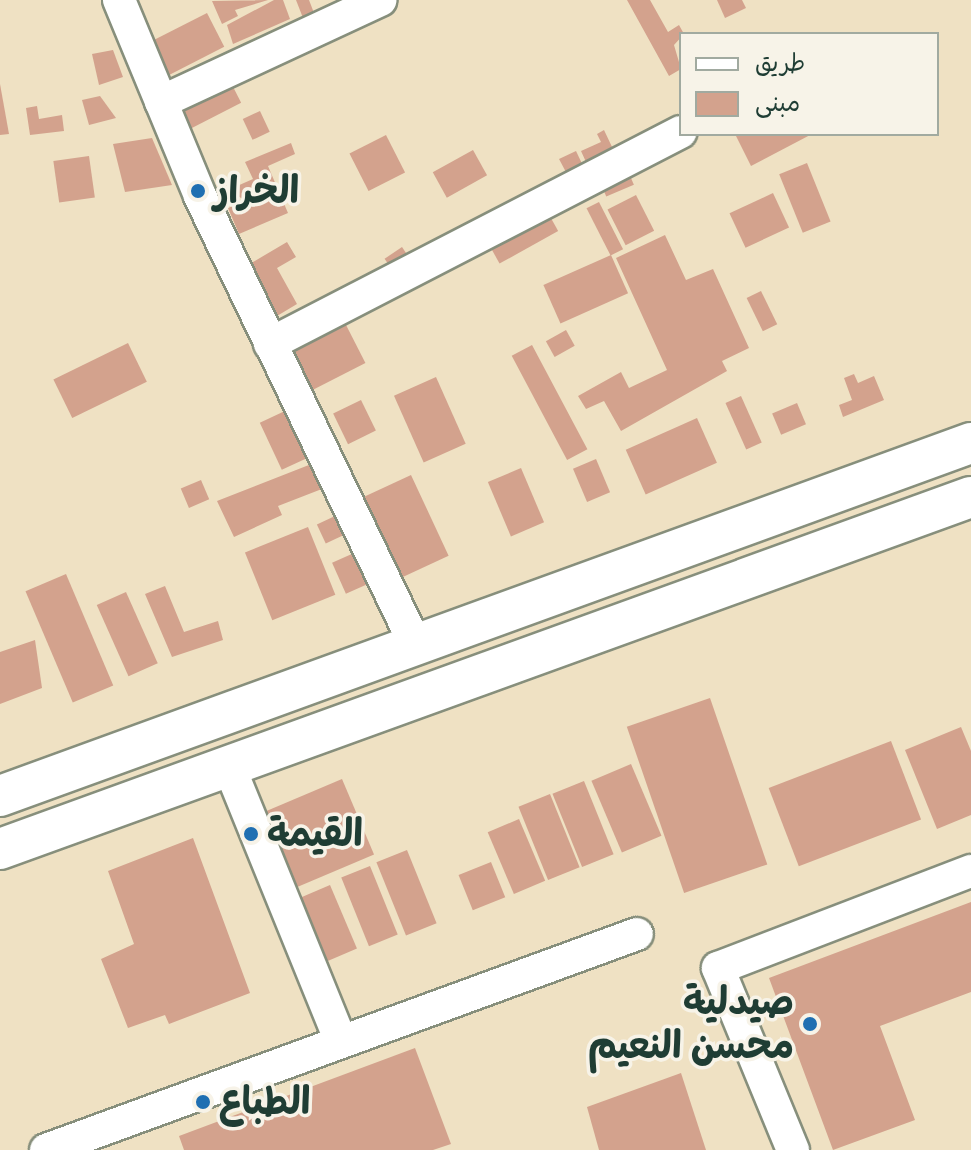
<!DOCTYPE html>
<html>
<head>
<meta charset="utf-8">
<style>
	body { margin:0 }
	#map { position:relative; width:971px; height:1150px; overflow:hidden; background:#efe1c3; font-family:Caveat,"Playpen Sans Arabic",sans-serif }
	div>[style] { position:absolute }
	.building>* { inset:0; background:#d3a28d; transform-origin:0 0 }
	.roads { filter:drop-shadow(2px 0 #878f7c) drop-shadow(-2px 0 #878f7c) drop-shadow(0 2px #878f7c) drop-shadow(0 -2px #878f7c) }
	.minor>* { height:32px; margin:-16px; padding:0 16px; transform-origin:16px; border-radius:16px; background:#fff }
	.major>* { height:40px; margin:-20px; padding:0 20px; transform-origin:20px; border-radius:20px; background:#fff }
	.dots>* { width:22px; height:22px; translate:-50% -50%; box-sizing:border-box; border:4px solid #f7f3e8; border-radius:50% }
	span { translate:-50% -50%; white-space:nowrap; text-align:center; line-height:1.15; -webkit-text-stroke:7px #f7f3e8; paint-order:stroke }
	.poi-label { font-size:38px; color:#1f3d34; font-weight:700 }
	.left { translate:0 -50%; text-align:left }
	.right { translate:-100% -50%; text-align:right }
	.legend { position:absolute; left:679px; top:32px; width:260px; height:104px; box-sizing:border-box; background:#f7f3e8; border:2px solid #a1aaa0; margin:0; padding:10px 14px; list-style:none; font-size:24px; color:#1f3d34 }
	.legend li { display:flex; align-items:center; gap:16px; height:40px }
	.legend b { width:40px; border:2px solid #a1aaa0 }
</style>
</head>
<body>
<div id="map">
	<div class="building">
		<div style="clip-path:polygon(268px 0,235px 10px,238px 16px,222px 24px,212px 1px)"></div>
		<div style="clip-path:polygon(274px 0,283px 0,290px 19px,233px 44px,227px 25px)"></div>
		<div style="clip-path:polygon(296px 0,309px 0,314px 13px,303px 18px)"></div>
		<div style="clip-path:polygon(627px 0,650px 0,668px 32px,679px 25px,684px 34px,674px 45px,681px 69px,669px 76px)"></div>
		<div style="clip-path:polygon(717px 0,742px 0,746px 8px,725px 18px)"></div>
		<div style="left:207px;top:13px;width:38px;height:69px;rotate:63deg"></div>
		<div style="clip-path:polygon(113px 50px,123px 77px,99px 85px,92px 54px)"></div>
		<div style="left:228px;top:77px;width:29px;height:58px;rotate:63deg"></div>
		<div style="clip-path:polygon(0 84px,9px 134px,0 135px)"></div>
		<div style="clip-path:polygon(100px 96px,116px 118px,89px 125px,82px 100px)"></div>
		<div style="clip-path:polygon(37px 106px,39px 119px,62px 115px,64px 131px,30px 135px,26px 108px)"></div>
		<div style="left:260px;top:111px;width:23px;height:19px;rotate:65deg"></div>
		<div style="clip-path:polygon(604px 130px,613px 149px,586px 162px,581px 151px,601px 142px,597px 134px)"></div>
		<div style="clip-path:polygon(735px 134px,812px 134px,751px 166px)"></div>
		<div style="left:386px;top:135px;width:42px;height:41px;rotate:63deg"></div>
		<div style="clip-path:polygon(152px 138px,172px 185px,125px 192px,113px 144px)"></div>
		<div style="clip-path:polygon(291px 143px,295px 154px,268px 166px,288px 213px,239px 234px,228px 208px,246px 201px,228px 190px,253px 179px,245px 162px)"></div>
		<div style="left:473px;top:150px;width:29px;height:46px;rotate:61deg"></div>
		<div style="clip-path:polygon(576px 151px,585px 170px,567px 174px,559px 159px)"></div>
		<div style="left:89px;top:156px;width:42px;height:36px;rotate:82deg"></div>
		<div style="left:807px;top:163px;width:63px;height:30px;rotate:68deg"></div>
		<div style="left:628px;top:171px;width:15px;height:30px;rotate:67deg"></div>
		<div style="left:773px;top:193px;width:38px;height:48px;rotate:65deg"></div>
		<div style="left:636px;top:195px;width:40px;height:32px;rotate:63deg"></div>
		<div style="left:599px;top:202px;width:53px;height:14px;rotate:63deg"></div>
		<div style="left:547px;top:211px;width:23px;height:67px;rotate:61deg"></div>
		<div style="clip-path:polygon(665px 235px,686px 280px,713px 269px,749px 348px,722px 361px,727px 371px,621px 431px,604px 401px,586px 409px,578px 396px,621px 372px,629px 388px,667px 370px,616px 258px)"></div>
		<div style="clip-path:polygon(287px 242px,296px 257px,277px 268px,297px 304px,277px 316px,248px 265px)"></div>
		<div style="left:402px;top:247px;width:14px;height:21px;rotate:56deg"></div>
		<div style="left:611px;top:255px;width:42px;height:74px;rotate:66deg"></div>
		<div style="left:761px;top:291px;width:37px;height:16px;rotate:64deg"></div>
		<div style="left:345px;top:323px;width:45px;height:61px;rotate:63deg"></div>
		<div style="left:566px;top:330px;width:18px;height:23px;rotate:61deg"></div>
		<div style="left:128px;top:343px;width:43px;height:83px;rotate:64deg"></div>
		<div style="left:532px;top:345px;width:118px;height:23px;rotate:62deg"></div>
		<div style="clip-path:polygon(854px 374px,858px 383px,874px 376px,884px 400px,843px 417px,839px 405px,852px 400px,844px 378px)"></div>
		<div style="left:436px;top:377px;width:73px;height:46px;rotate:66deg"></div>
		<div style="left:741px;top:396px;width:51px;height:17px;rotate:66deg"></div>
		<div style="left:361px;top:400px;width:34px;height:31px;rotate:64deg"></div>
		<div style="left:797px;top:403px;width:23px;height:27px;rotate:67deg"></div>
		<div style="left:287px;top:410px;width:52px;height:30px;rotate:65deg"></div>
		<div style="left:697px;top:418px;width:49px;height:78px;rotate:66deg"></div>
		<div style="left:596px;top:459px;width:36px;height:25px;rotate:67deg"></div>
		<div style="clip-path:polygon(314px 463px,327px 487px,278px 506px,282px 515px,234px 537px,217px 501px)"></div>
		<div style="left:521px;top:468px;width:59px;height:36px;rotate:67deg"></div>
		<div style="left:411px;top:475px;width:89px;height:63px;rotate:65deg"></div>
		<div style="left:201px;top:480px;width:21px;height:22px;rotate:67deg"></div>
		<div style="left:335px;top:516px;width:21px;height:20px;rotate:65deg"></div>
		<div style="left:308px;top:527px;width:73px;height:68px;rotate:68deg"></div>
		<div style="left:354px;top:553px;width:34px;height:24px;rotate:66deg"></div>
		<div style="left:66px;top:574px;width:121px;height:44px;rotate:67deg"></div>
		<div style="clip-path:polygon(165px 586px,184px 632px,218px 621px,223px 640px,172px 657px,145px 594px)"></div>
		<div style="left:126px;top:592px;width:78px;height:32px;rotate:66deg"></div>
		<div style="clip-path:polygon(35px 640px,42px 688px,0 704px,0 652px)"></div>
		<div style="left:710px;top:698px;width:176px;height:88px;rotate:71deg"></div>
		<div style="clip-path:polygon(961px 727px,971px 751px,971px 815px,937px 829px,905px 750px)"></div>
		<div style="left:891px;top:741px;width:84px;height:131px;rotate:69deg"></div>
		<div style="left:631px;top:764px;width:78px;height:43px;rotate:67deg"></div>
		<div style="left:342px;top:779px;width:82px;height:84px;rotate:67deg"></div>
		<div style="left:584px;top:781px;width:79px;height:34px;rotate:68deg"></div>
		<div style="left:550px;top:794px;width:79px;height:34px;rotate:68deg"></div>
		<div style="left:519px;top:819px;width:67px;height:34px;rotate:67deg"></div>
		<div style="clip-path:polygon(193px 838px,250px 993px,169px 1024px,165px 1015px,128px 1028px,101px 959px,134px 944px,108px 871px)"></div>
		<div style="left:407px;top:850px;width:79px;height:33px;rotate:68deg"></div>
		<div style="left:491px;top:862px;width:38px;height:35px;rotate:68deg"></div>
		<div style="left:370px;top:866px;width:74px;height:31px;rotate:68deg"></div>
		<div style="left:330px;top:885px;width:69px;height:33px;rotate:67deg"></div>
		<div style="clip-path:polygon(971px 902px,971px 992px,880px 1026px,915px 1120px,833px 1150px,769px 978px)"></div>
		<div style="clip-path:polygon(415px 1048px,451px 1144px,433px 1150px,184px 1150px,179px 1136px)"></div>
		<div style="clip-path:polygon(681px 1073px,706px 1150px,599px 1150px,587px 1107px)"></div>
	</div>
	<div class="roads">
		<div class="minor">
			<div style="left:119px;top:0;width:212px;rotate:67.5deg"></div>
			<div style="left:200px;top:196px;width:501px;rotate:64.35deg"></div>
			<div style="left:161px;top:102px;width:242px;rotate:-24.9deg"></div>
			<div style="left:270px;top:344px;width:462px;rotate:-27.3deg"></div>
			<div style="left:229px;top:766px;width:296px;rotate:67.9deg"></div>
			<div style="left:46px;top:1150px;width:629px;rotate:-20.08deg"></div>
			<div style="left:793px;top:1150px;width:197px;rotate:-112.4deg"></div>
			<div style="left:718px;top:968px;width:271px;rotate:-21deg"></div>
		</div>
		<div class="major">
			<div style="left:0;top:796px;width:1033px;rotate:-19.98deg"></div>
			<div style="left:0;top:849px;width:1033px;rotate:-19.93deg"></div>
		</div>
	</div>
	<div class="dots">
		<div style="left:198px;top:191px;background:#1f6fb2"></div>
		<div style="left:251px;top:834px;background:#1f6fb2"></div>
		<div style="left:810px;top:1024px;background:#1f6fb2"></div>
		<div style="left:203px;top:1102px;background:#1f6fb2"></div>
	</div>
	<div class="poi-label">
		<span class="left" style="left:214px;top:191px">الخراز</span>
		<span class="left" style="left:267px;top:834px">القيمة</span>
		<span class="right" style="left:794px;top:1024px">صيدلية<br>محسن النعيم</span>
		<span class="left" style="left:219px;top:1102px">الطباع</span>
	</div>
	<ul class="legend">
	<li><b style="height:10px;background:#fff"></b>طريق</li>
	<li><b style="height:22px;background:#d3a28d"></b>مبنى</li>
	</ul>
</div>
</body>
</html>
